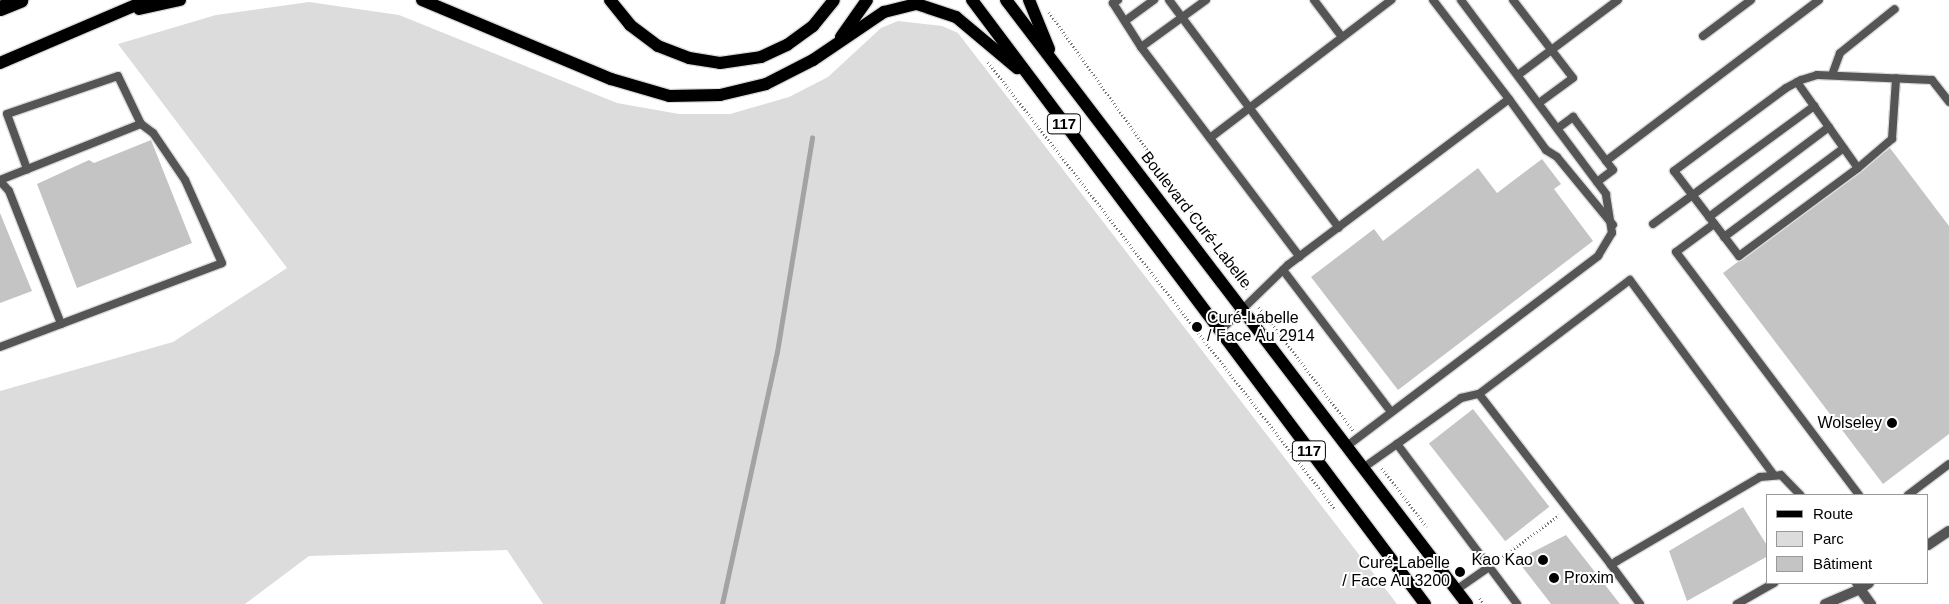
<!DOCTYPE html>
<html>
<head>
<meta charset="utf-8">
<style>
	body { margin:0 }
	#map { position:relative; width:1949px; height:604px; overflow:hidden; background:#fff; font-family:Helvetica,sans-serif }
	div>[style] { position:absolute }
	.green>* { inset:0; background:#dcdcdc }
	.stream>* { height:4.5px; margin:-2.25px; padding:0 2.25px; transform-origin:2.25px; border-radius:2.25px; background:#a3a3a3 }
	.building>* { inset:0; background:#c4c4c4; transform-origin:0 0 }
	.path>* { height:2.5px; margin-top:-1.25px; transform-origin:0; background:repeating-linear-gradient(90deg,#777 0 1px,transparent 0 3.5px) }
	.roads { filter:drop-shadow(1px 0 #dbdbdb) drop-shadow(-1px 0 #dbdbdb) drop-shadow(0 1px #dbdbdb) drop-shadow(0 -1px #dbdbdb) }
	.service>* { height:8px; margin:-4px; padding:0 4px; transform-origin:4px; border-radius:4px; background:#555 }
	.minor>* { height:10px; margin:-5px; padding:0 5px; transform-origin:5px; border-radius:5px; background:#555 }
	.tertiary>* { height:10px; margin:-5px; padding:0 5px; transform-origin:5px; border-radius:5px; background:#555 }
	.primary>* { height:12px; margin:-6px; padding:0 6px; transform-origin:6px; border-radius:6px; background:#000 }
	.motorway>* { height:15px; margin:-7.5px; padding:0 7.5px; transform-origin:7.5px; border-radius:7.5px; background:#000 }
	.dots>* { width:14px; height:14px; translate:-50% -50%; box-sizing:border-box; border:2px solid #fff; border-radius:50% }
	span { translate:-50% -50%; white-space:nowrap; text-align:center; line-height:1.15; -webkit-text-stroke:4px #fff; paint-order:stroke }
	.shield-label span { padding:1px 4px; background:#fff; border:1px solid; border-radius:4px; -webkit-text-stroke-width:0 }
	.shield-label { font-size:15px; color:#000; font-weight:700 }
	.street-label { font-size:16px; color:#000 }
	.poi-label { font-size:16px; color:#000 }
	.left { translate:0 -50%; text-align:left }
	.right { translate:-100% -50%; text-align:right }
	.legend { position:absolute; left:1766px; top:494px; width:162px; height:90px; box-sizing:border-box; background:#fff; border:1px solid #999; margin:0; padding:6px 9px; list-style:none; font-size:15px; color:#000 }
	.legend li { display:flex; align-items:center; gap:10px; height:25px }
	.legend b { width:25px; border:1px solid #999 }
</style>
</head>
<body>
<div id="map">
	<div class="green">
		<div style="clip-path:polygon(309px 2px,399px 15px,617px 103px,679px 114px,730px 114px,789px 97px,828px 77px,881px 28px,898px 21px,942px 26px,958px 33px,1397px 604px,543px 604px,507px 550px,309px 556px,245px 604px,0 604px,0 391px,173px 342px,287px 268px,118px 44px,216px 15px)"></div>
	</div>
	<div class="stream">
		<div style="left:722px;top:604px;width:258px;rotate:-77.7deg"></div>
		<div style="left:777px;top:352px;width:217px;rotate:-80.7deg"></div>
	</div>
	<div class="building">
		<div style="clip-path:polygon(151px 140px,192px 243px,77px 288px,37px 184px,89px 160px,94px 163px)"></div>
		<div style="clip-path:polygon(1890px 148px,1949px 226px,1949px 434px,1883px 484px,1723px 273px)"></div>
		<div style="clip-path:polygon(1542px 159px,1561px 184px,1554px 189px,1593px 241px,1398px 390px,1311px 277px,1374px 229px,1383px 241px,1478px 168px,1497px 193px)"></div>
		<div style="clip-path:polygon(0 213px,32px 291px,0 303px)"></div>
		<div style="left:1473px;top:409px;width:124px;height:56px;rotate:52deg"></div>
		<div style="clip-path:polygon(1743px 507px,1768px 547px,1768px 556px,1687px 601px,1669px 551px)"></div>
		<div style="clip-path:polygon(1566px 535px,1620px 604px,1551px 604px,1517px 560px)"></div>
	</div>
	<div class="path">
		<div style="left:1049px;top:12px;width:341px;rotate:54.5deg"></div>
		<div style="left:988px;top:62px;width:567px;rotate:52.16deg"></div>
		<div style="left:1259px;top:307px;width:155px;rotate:52.6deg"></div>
		<div style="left:1382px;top:468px;width:74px;rotate:52.7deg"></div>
		<div style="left:1497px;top:561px;width:77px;rotate:-36.6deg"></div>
		<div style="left:1480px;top:598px;width:7px;rotate:56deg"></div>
	</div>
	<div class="roads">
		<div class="service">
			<div style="left:1118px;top:0;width:6px;rotate:149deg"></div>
			<div style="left:1113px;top:3px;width:52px;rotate:57.5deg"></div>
			<div style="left:1169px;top:0;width:284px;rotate:53.3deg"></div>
			<div style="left:1206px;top:0;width:80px;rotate:144.1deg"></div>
			<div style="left:1141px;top:47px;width:263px;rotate:52.9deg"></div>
			<div style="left:1314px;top:0;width:46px;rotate:52.9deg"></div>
			<div style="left:1433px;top:0;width:125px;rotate:52.5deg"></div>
			<div style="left:1513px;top:0;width:98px;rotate:52.4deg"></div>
			<div style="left:1573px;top:78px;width:42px;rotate:143.7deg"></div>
			<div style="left:1125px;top:21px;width:36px;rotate:-36deg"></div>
			<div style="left:1703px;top:36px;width:60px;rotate:-36.9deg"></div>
			<div style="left:1518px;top:75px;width:125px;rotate:-36.9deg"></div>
			<div style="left:1832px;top:75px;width:23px;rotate:-70deg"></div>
			<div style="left:1840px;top:53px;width:70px;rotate:-38.7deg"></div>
			<div style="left:1797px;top:82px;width:105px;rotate:54.7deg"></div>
			<div style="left:1858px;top:168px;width:148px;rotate:143.5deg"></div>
			<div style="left:1739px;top:256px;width:107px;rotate:-127.4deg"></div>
			<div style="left:1674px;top:171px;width:139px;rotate:-36.5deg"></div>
			<div style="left:1786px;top:88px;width:17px;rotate:-28deg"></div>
			<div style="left:1801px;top:80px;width:17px;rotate:-17deg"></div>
			<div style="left:1817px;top:75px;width:115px;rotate:2.5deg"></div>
			<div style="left:1932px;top:80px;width:28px;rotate:52deg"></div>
			<div style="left:1558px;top:128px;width:19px;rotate:-36deg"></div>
			<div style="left:1573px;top:117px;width:66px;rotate:53deg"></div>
			<div style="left:1613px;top:170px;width:20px;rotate:143deg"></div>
			<div style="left:1210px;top:138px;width:228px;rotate:-37.3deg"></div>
			<div style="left:1606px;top:161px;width:267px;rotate:-37.1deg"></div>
			<div style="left:1858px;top:168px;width:45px;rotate:-40.5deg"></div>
			<div style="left:1892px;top:139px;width:61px;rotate:-86.2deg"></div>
			<div style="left:0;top:180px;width:152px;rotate:-21.7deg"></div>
			<div style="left:141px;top:124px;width:53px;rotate:-115.6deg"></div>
			<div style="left:118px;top:76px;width:117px;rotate:161.1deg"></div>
			<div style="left:7px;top:114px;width:59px;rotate:70deg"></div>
			<div style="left:0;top:181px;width:13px;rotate:48deg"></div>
			<div style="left:9px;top:191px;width:143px;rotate:68.6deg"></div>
			<div style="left:1709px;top:217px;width:150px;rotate:-36.9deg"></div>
			<div style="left:1653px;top:224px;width:200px;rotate:-36.2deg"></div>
			<div style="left:1714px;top:224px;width:47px;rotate:143.6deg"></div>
			<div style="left:1676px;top:252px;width:304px;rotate:53deg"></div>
			<div style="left:1724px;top:237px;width:149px;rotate:-36.6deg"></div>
			<div style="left:1283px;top:270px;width:178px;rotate:52.7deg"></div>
			<div style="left:1219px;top:332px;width:96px;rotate:-44.2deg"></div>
			<div style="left:1288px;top:265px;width:276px;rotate:-36.9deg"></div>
			<div style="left:1509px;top:99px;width:63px;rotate:54deg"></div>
			<div style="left:1546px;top:150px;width:13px;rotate:32deg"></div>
			<div style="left:1557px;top:157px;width:88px;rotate:50.5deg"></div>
			<div style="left:0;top:347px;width:237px;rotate:-20.7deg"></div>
			<div style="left:222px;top:263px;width:91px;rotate:-114deg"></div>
			<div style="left:185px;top:180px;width:57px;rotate:-124.2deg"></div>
			<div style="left:153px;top:133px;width:15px;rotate:-143deg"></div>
			<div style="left:1479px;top:394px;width:189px;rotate:-37.1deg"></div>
			<div style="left:1630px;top:280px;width:241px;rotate:53.6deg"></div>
			<div style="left:1397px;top:444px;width:79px;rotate:-35.7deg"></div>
			<div style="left:1461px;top:398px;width:18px;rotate:-13deg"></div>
			<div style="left:1479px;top:394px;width:216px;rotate:52.3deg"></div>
			<div style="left:1347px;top:446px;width:315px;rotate:-37.1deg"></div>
			<div style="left:1598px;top:256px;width:27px;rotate:-59deg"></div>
			<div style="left:1612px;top:233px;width:39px;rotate:-99deg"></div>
			<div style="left:1606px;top:194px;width:242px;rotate:-126.8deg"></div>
			<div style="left:1363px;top:468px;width:42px;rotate:-35.2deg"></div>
			<div style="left:1397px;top:444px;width:200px;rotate:53.1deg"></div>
			<div style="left:1908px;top:495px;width:51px;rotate:-37.1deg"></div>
			<div style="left:1856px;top:583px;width:7px;rotate:56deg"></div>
			<div style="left:1456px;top:590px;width:40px;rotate:-34.9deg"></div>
			<div style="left:1640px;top:604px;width:49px;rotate:-126.6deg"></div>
			<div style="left:1611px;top:565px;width:7px;rotate:-34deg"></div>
			<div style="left:1617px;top:561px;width:166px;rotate:-30.4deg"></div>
			<div style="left:1760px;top:477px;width:21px;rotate:-5deg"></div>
			<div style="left:1781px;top:475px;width:28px;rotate:46deg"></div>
			<div style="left:1737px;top:604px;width:43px;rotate:-29.6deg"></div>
		</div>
		<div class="minor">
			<div style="left:1928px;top:545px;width:25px;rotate:-34deg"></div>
			<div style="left:1869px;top:583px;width:11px;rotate:146deg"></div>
			<div style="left:1860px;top:589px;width:19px;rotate:54deg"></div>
		</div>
		<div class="tertiary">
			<div style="left:1825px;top:604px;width:38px;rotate:-23deg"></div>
		</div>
		<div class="primary">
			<div style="left:422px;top:0;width:205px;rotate:22.7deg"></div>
			<div style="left:611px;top:79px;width:60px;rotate:16.3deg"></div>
			<div style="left:669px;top:96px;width:51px;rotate:-1.1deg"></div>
			<div style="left:720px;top:95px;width:47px;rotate:-13.4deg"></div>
			<div style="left:766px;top:84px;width:53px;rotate:-27.1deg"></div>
			<div style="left:813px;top:60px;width:86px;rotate:-34.1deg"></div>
			<div style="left:884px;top:12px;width:34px;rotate:-14deg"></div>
			<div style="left:917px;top:4px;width:41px;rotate:18.4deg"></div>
			<div style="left:956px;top:17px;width:80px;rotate:39.9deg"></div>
			<div style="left:610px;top:0;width:32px;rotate:51deg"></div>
			<div style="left:630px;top:25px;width:35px;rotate:37deg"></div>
			<div style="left:658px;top:46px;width:33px;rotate:21deg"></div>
			<div style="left:689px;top:58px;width:31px;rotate:9deg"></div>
			<div style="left:720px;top:63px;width:41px;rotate:-8.3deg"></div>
			<div style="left:761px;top:57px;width:29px;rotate:-25deg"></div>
			<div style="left:787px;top:45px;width:32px;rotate:-36deg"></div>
			<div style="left:813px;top:26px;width:33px;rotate:-51deg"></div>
			<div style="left:972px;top:0;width:755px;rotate:53.13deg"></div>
			<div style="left:1006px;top:0;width:760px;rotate:52.65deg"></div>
			<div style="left:1029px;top:0;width:53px;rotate:67.8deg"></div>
			<div style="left:139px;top:9px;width:42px;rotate:-12.4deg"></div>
			<div style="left:841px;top:37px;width:45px;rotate:-54.9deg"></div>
			<div style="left:0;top:63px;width:161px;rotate:-23.1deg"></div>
		</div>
		<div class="motorway">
			<div style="left:0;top:8px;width:22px;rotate:-22deg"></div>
		</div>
	</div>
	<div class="dots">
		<div style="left:1197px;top:327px;background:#000"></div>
		<div style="left:1892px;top:423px;background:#000"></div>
		<div style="left:1543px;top:560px;background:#000"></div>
		<div style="left:1460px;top:572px;background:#000"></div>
		<div style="left:1554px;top:578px;background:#000"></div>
	</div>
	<div class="shield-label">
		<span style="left:1064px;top:124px">117</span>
		<span style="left:1309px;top:451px">117</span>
	</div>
	<div class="street-label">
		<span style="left:1196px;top:220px;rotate:52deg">Boulevard Curé-Labelle</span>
	</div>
	<div class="poi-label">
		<span class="left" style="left:1207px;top:327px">Curé-Labelle<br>/ Face Au 2914</span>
		<span class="right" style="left:1882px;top:423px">Wolseley</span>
		<span class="right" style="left:1533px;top:560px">Kao Kao</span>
		<span class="right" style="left:1450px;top:572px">Curé-Labelle<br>/ Face Au 3200</span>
		<span class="left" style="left:1564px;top:578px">Proxim</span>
	</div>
	<ul class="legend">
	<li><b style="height:6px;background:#000"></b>Route</li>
	<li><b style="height:14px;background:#dcdcdc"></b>Parc</li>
	<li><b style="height:14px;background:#c4c4c4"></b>Bâtiment</li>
	</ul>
</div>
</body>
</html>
